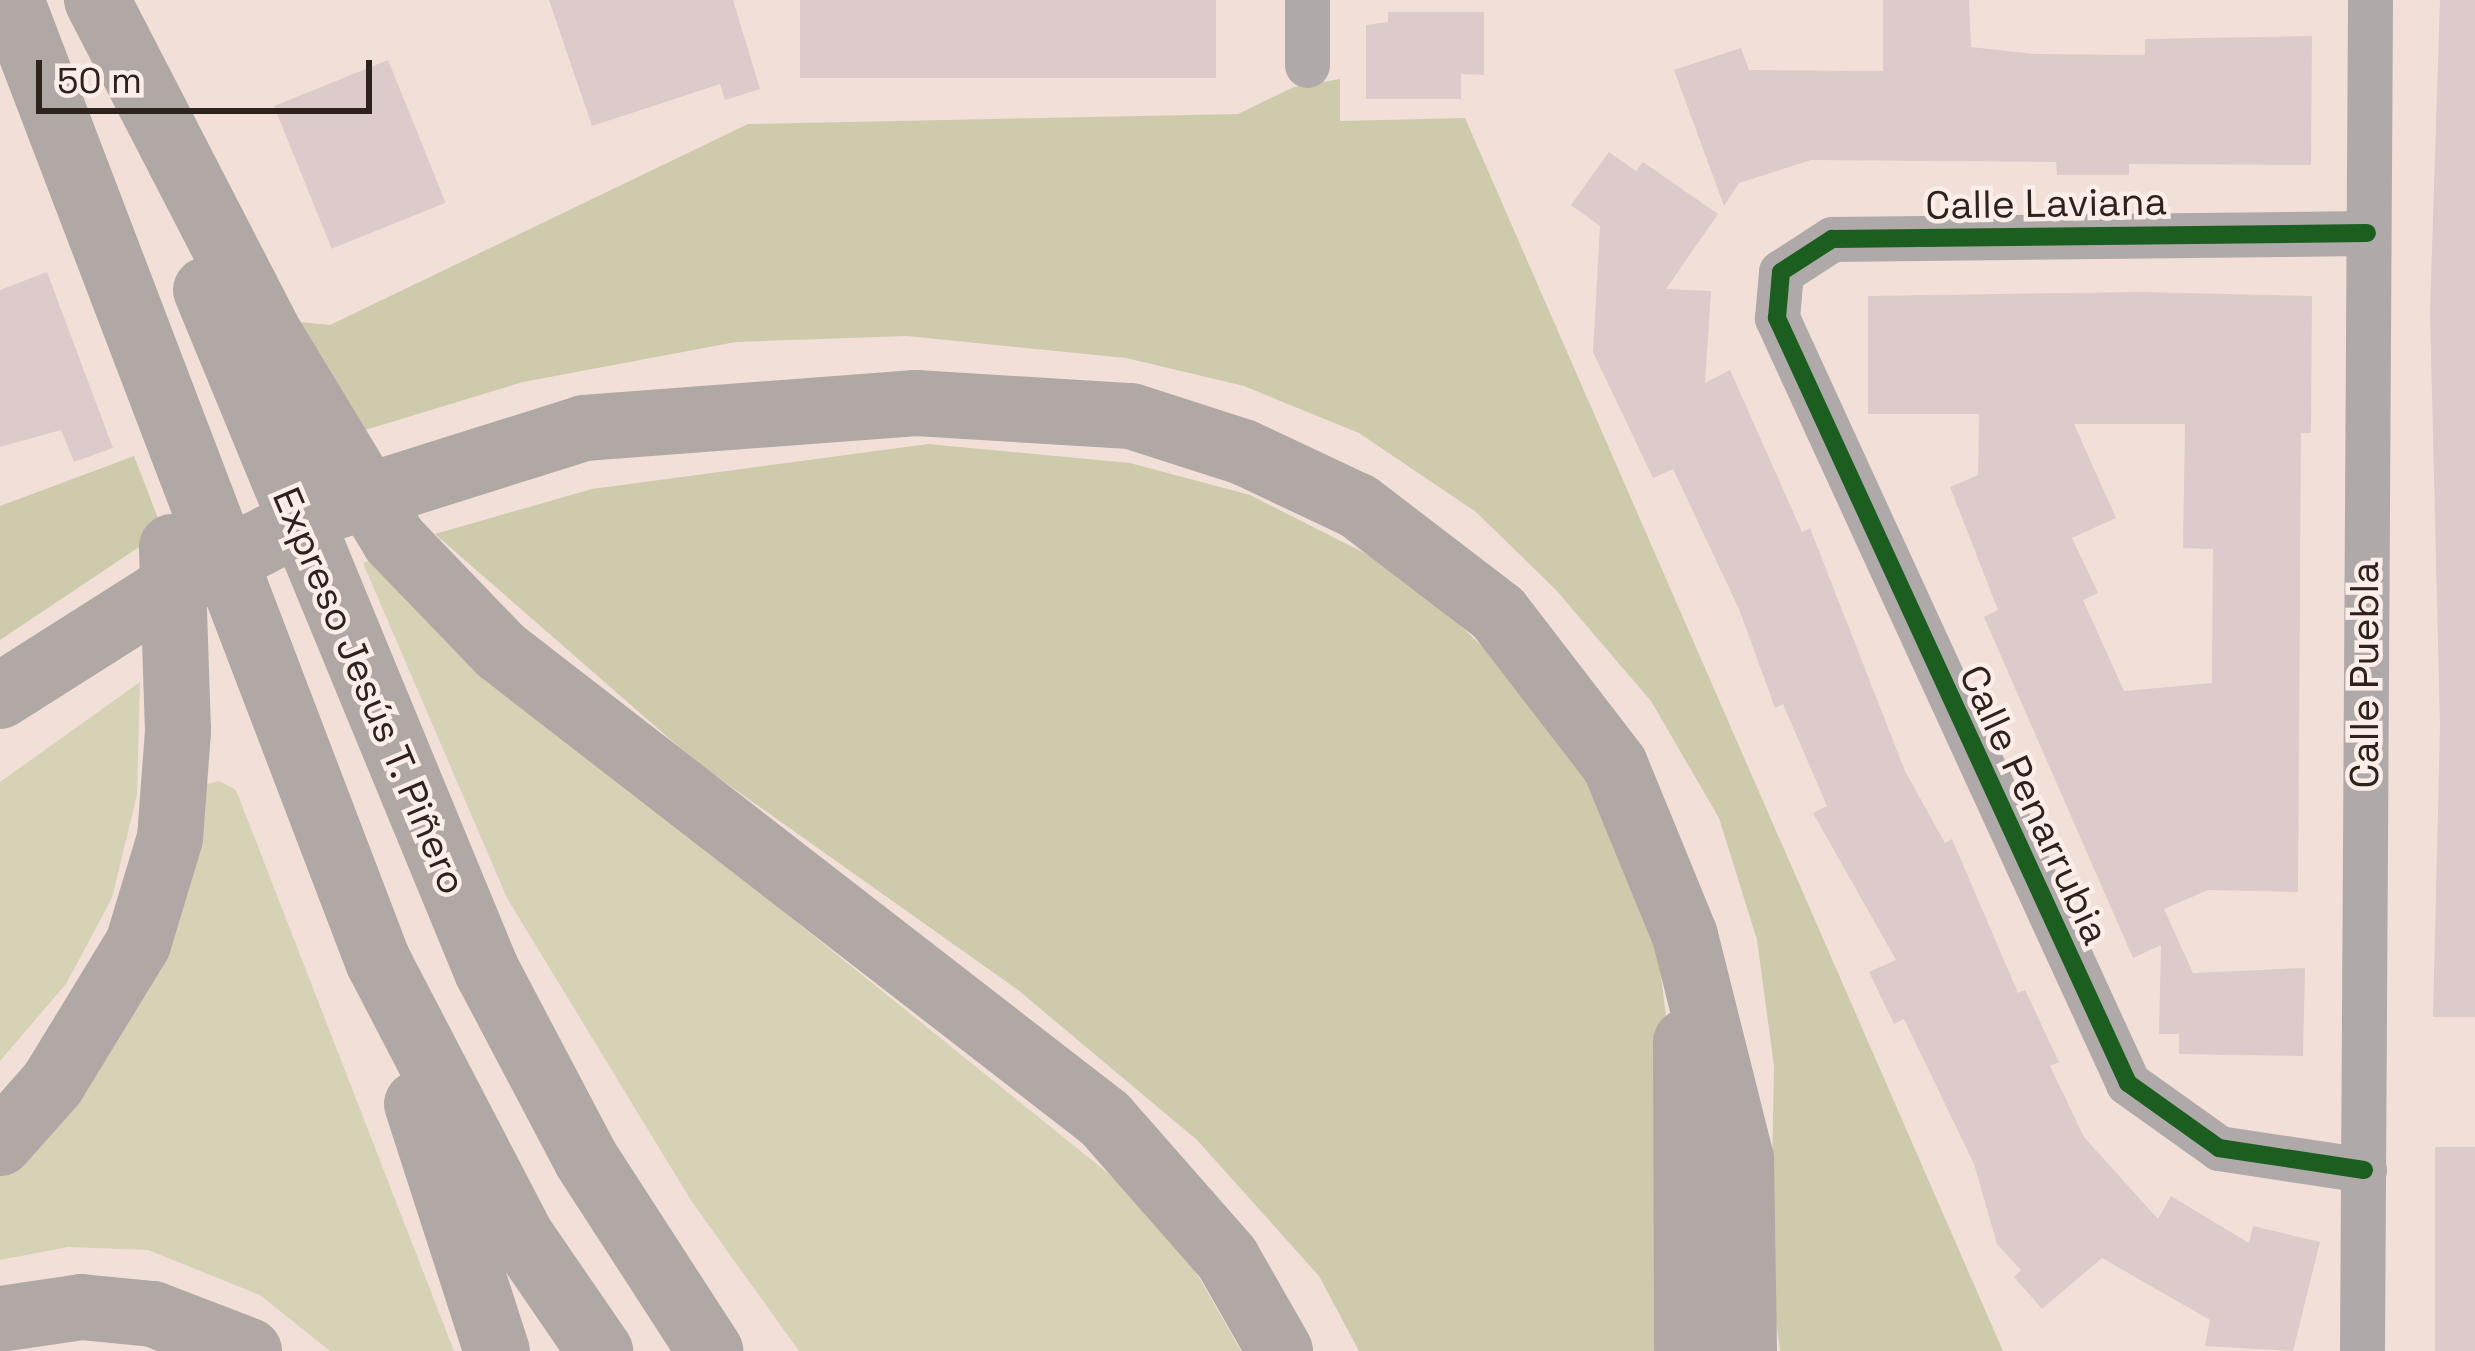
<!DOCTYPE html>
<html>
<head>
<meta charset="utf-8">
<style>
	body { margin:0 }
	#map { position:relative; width:2475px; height:1351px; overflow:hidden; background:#f2e0d8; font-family:"Space Grotesk",sans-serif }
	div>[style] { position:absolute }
	.green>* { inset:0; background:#d5d2b5 }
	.forest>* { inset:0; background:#cdcbac }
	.building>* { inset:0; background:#ddcaca; transform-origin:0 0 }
	.street>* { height:45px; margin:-22.5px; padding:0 22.5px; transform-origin:22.5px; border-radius:22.5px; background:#afaaa9 }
	.highway>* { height:66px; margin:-33px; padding:0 33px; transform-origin:33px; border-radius:33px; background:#b0a8a5 }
	.cycleway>* { height:18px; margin:-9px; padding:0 9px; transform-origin:9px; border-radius:9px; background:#1b5e20 }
	span { translate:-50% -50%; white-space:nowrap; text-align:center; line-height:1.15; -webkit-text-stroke:9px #fbede8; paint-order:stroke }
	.street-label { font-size:39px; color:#2e221d }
	.scale { position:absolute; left:36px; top:60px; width:336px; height:54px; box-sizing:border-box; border:6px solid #2e221d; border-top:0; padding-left:15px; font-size:36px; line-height:42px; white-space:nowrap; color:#2e221d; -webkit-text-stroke:9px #fbede8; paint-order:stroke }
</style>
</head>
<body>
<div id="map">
	<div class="green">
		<div style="clip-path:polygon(385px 554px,675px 824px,1166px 1220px,1241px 1351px,799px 1351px,692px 1202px,507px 898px,363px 563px)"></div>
		<div style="clip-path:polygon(140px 682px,137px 795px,112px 898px,66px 984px,0 1061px,0 782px)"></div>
		<div style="clip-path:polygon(219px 781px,236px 790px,454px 1351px,330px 1351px,260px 1295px,148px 1250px,68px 1247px,0 1260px,0 1163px,203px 785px)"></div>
	</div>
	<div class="forest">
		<div style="clip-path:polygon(1340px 79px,1340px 121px,1465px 118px,2003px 1351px,1780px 1351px,1770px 1275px,1774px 1066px,1757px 940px,1719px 818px,1651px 701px,1556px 590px,1476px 512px,1359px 433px,1244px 386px,1126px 358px,907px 336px,736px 342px,523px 382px,365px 430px,300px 322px,330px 325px,748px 124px,1238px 114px,1294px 87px)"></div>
		<div style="clip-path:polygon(928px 444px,1130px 463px,1250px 495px,1406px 574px,1545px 706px,1651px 897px,1666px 1016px,1667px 1351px,1359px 1351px,1319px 1276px,1197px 1140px,1018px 990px,695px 761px,435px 534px,592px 489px)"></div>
		<div style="clip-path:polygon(134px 456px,163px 531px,0 640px,0 506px)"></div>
	</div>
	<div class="building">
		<div style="clip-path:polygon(549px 0,733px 0,760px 89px,725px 100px,720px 84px,592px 126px)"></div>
		<div style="left:800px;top:0;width:416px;height:78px"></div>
		<div style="clip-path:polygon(1883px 0,1969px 0,1971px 47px,2034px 54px,2145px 55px,2145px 39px,2312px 36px,2311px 165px,2129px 164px,2129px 175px,2057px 175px,2056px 162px,1811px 160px,1739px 183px,1724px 206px,1674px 70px,1741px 48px,1749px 70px,1883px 71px)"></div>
		<div style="clip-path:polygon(2440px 0,2475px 0,2475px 1017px,2433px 1017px,2440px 726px,2430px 312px)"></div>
		<div style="clip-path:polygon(1388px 12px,1484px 12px,1484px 75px,1461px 74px,1461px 99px,1366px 99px,1366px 25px,1388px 22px)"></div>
		<div style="left:388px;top:60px;width:154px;height:123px;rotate:68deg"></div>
		<div style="clip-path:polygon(1609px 152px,1636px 171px,1643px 162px,1718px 214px,1666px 289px,1711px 291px,1705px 383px,1730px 370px,1802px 532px,1810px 528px,1905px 771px,1945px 843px,1952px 839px,2018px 993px,2025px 990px,2059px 1062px,2050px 1066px,2084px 1137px,2158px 1219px,2171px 1196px,2249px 1243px,2253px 1226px,2320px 1242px,2293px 1351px,2205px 1346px,2210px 1320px,2102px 1258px,2042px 1309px,2014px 1277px,2021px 1270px,1997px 1244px,1974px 1164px,1904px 1019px,1894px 1024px,1869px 972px,1896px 960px,1813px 813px,1827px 806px,1783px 704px,1775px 708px,1739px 609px,1673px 469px,1653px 478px,1593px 352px,1600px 226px,1571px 205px)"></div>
		<div style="clip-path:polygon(47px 272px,113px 448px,74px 462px,61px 430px,0 447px,0 290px)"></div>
		<div style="clip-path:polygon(evenodd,2142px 292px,2312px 296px,2311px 433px,2301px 433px,2298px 892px,2208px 890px,2164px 909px,2193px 973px,2305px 968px,2303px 1056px,2179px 1054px,2179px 1034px,2159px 1034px,2161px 945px,2133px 958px,1984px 617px,1998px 610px,1950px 487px,1978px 475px,1979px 414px,1868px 414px,1868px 296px,2142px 292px,2074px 424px,2185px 424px,2183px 548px,2213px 549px,2212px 683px,2124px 691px,2083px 600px,2098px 593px,2072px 538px,2116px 518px,2074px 424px)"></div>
		<div style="left:2435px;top:1147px;width:40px;height:204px"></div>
	</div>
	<div class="street">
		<div style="left:1307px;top:65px;width:65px;rotate:-90deg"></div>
		<div style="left:2364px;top:1170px;width:147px;rotate:-171.4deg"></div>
		<div style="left:2219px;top:1148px;width:112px;rotate:-144.5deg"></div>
		<div style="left:2128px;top:1083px;width:842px;rotate:-114.65deg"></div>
		<div style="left:1777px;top:318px;width:46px;rotate:-85deg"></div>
		<div style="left:1781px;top:272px;width:61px;rotate:-32.9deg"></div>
		<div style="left:1832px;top:239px;width:535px;rotate:-0.64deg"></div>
		<div style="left:2362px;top:1351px;width:1351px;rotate:-89.66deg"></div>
	</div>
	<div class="highway">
		<div style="left:11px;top:0;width:1029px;rotate:69.1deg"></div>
		<div style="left:378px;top:961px;width:310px;rotate:62.5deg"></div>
		<div style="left:521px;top:1236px;width:140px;rotate:55.5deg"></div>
		<div style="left:97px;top:0;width:371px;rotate:62.7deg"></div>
		<div style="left:267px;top:330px;width:245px;rotate:58.8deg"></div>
		<div style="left:394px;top:540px;width:154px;rotate:46.1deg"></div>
		<div style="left:501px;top:651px;width:764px;rotate:37.77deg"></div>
		<div style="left:1105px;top:1119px;width:185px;rotate:48.7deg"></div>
		<div style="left:1227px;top:1258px;width:107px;rotate:60.3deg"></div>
		<div style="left:206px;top:290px;width:737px;rotate:67.58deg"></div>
		<div style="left:487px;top:971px;width:212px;rotate:62.2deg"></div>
		<div style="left:586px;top:1159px;width:229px;rotate:57.1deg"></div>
		<div style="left:0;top:696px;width:188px;rotate:-32.4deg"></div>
		<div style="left:159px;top:595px;width:186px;rotate:-27.3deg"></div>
		<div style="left:324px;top:510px;width:273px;rotate:-17.5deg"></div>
		<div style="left:584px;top:428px;width:333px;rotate:-4.3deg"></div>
		<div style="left:916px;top:403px;width:215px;rotate:3.5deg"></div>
		<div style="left:1131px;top:416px;width:118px;rotate:17.8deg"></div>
		<div style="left:1243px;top:452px;width:127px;rotate:25.2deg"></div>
		<div style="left:1358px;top:506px;width:176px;rotate:37.4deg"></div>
		<div style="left:1498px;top:613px;width:192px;rotate:52.4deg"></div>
		<div style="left:1615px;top:765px;width:185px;rotate:67.7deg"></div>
		<div style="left:1685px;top:936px;width:230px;rotate:75.9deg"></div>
		<div style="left:1741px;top:1159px;width:192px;rotate:89.1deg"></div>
		<div style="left:1686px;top:1042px;width:309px;rotate:89.8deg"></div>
		<div style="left:417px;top:1104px;width:260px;rotate:72.1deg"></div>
		<div style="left:0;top:1143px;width:80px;rotate:-48.5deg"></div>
		<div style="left:53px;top:1083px;width:163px;rotate:-58.6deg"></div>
		<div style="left:138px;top:944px;width:111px;rotate:-73.2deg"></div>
		<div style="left:170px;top:838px;width:107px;rotate:-85.7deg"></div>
		<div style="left:178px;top:731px;width:184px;rotate:-91.9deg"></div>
		<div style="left:0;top:1319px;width:82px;rotate:-8.4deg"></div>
		<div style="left:81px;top:1307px;width:72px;rotate:5.6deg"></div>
		<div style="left:153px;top:1314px;width:103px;rotate:21.1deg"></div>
	</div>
	<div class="cycleway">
		<div style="left:2364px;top:1170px;width:147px;rotate:-171.4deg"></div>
		<div style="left:2219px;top:1148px;width:112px;rotate:-144.5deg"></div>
		<div style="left:2128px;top:1083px;width:842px;rotate:-114.65deg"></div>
		<div style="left:1777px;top:318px;width:46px;rotate:-85deg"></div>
		<div style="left:1781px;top:272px;width:61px;rotate:-32.9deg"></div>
		<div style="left:1832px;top:239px;width:535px;rotate:-0.64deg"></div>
	</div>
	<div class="street-label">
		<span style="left:2046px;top:204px;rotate:-1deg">Calle Laviana</span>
		<span style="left:2365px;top:675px;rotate:-90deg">Calle Puebla</span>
		<span style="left:369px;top:691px;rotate:67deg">Expreso Jesús T. Piñero</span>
		<span style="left:2034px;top:805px;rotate:65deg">Calle Penarrubia</span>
	</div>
	<div class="scale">50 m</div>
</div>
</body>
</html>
